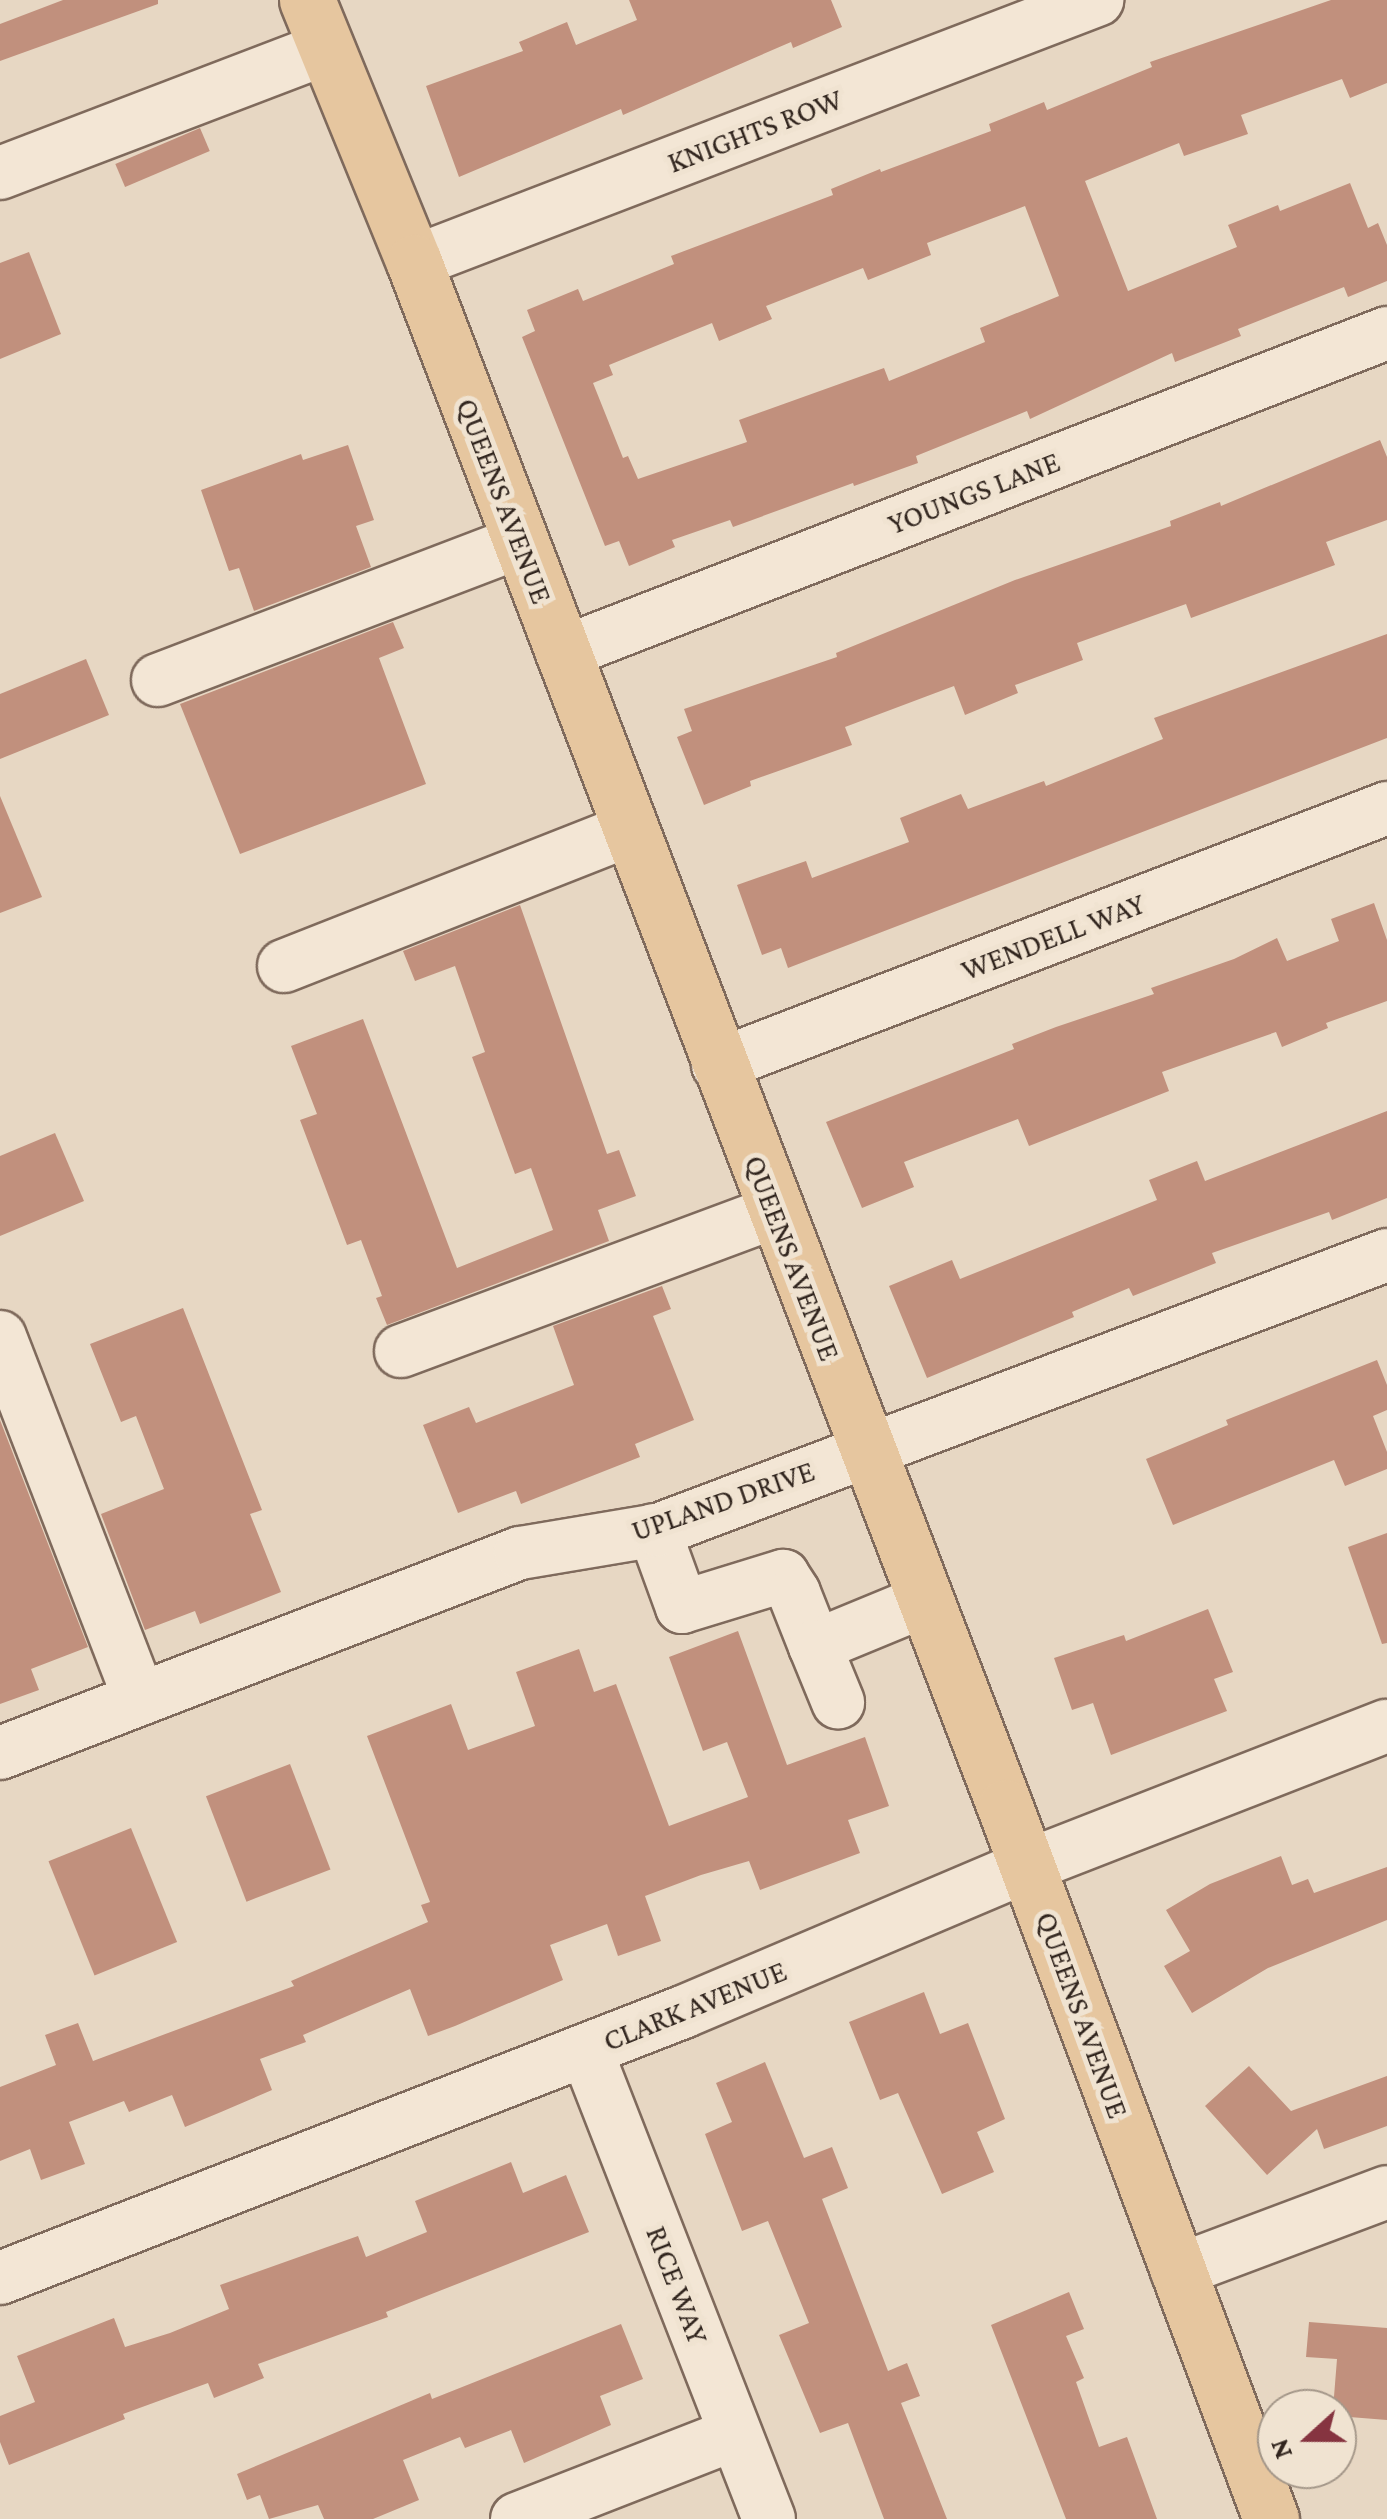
<!DOCTYPE html>
<html>
<head>
<meta charset="utf-8">
<style>
	body { margin:0 }
	#map { position:relative; width:1387px; height:2519px; overflow:hidden; background:#e7d7c3; font-family:"Crimson Pro",serif }
	div>[style] { position:absolute }
	.building>* { inset:0; background:#c1907d; transform-origin:0 0 }
	.roads { filter:drop-shadow(2px 0 #7f6a5c) drop-shadow(-2px 0 #7f6a5c) drop-shadow(0 2px #7f6a5c) drop-shadow(0 -2px #7f6a5c) }
	.minor>* { height:52px; margin:-26px; padding:0 26px; transform-origin:26px; border-radius:26px; background:#f3e6d5 }
	.major>* { height:55px; margin:-27.5px; padding:0 27.5px; transform-origin:27.5px; border-radius:27.5px; background:#e6c69f }
	span { translate:-50% -50%; white-space:nowrap; text-align:center; line-height:1.15; -webkit-text-stroke:10px #f0e3d1; paint-order:stroke }
	.street-label { font-size:30px; color:#31251e }
	.north { position:absolute; left:1257px; top:2389px; width:100px; height:100px; box-sizing:border-box; background:#f0e3d1; border:2px solid #a49789; border-radius:50%; rotate:249deg; font-size:28px; font-weight:700; line-height:40px; text-align:center; color:#31251e }
	.north::after { content:''; display:block; margin:auto; width:35px; height:45px; background:#863440; clip-path:polygon(50% 0,100% 100%,50% 72%,0 100%) }
</style>
</head>
<body>
<div id="map">
	<div class="building">
		<div style="clip-path:polygon(63px 0,158px 0,158px 4px,0 61px,0 24px)"></div>
		<div style="clip-path:polygon(629px 0,831px 0,842px 27px,793px 48px,791px 42px,623px 115px,621px 109px,459px 177px,426px 86px,523px 51px,519px 42px,567px 22px,576px 45px,637px 20px)"></div>
		<div style="clip-path:polygon(evenodd,1331px 0,1387px 0,1387px 83px,1350px 98px,1342px 79px,1241px 115px,1248px 134px,1184px 156px,1179px 143px,1085px 181px,1128px 291px,1237px 247px,1228px 225px,1278px 205px,1280px 211px,1350px 183px,1368px 228px,1378px 223px,1387px 245px,1387px 281px,1348px 297px,1344px 287px,1238px 329px,1241px 336px,1175px 362px,1172px 353px,1030px 419px,1027px 411px,916px 456px,918px 463px,854px 486px,853px 483px,733px 527px,730px 520px,672px 540px,675px 547px,629px 566px,619px 541px,605px 546px,522px 337px,535px 331px,527px 310px,578px 289px,583px 301px,674px 264px,671px 256px,833px 195px,831px 189px,880px 169px,881px 172px,991px 131px,989px 124px,1044px 102px,1047px 110px,1152px 67px,1150px 62px,1331px 0,1025px 206px,1059px 296px,980px 328px,985px 342px,889px 381px,884px 368px,739px 420px,747px 442px,638px 479px,628px 456px,623px 458px,593px 383px,613px 375px,609px 365px,712px 323px,719px 341px,772px 319px,766px 306px,863px 268px,868px 280px,931px 255px,927px 243px,1025px 206px)"></div>
		<div style="left:200px;top:128px;width:25px;height:92px;rotate:67deg"></div>
		<div style="clip-path:polygon(29px 252px,61px 334px,0 359px,0 263px)"></div>
		<div style="clip-path:polygon(1380px 440px,1387px 457px,1387px 520px,1326px 542px,1335px 565px,1191px 618px,1186px 604px,1077px 643px,1083px 660px,1015px 685px,1018px 693px,965px 715px,954px 686px,845px 727px,852px 745px,750px 781px,751px 786px,704px 805px,677px 737px,692px 731px,684px 709px,837px 657px,836px 653px,1015px 580px,1171px 526px,1170px 521px,1220px 502px,1221px 506px)"></div>
		<div style="clip-path:polygon(348px 445px,374px 520px,356px 526px,371px 567px,254px 611px,239px 568px,229px 571px,201px 490px,301px 454px,303px 460px)"></div>
		<div style="clip-path:polygon(393px 622px,404px 648px,379px 658px,426px 784px,240px 854px,180px 704px)"></div>
		<div style="clip-path:polygon(1387px 634px,1387px 738px,788px 968px,781px 948px,762px 955px,737px 885px,806px 861px,812px 878px,909px 842px,900px 818px,961px 794px,968px 809px,1044px 781px,1046px 786px,1163px 739px,1154px 718px)"></div>
		<div style="clip-path:polygon(86px 659px,109px 715px,0 759px,0 694px)"></div>
		<div style="clip-path:polygon(0 796px,42px 897px,0 913px)"></div>
		<div style="clip-path:polygon(1374px 903px,1387px 940px,1387px 1001px,1326px 1023px,1328px 1028px,1282px 1047px,1276px 1032px,1162px 1072px,1169px 1091px,1029px 1146px,1018px 1119px,904px 1162px,914px 1187px,862px 1208px,826px 1122px,1014px 1049px,1012px 1044px,1056px 1027px,1154px 994px,1151px 988px,1234px 959px,1277px 938px,1287px 961px,1339px 941px,1331px 919px)"></div>
		<div style="clip-path:polygon(520px 905px,607px 1154px,619px 1150px,636px 1196px,598px 1210px,609px 1241px,387px 1325px,376px 1298px,382px 1296px,361px 1240px,347px 1245px,300px 1120px,317px 1114px,291px 1046px,363px 1019px,457px 1268px,553px 1230px,531px 1168px,515px 1174px,472px 1057px,485px 1052px,455px 966px,415px 981px,403px 951px)"></div>
		<div style="clip-path:polygon(1387px 1111px,1387px 1198px,1332px 1220px,1329px 1212px,1212px 1253px,1216px 1263px,1133px 1296px,1129px 1288px,1072px 1312px,1074px 1317px,927px 1378px,889px 1286px,952px 1260px,960px 1279px,1157px 1200px,1149px 1180px,1197px 1161px,1205px 1181px)"></div>
		<div style="clip-path:polygon(55px 1133px,84px 1201px,0 1236px,0 1156px)"></div>
		<div style="clip-path:polygon(662px 1286px,671px 1309px,653px 1316px,694px 1420px,635px 1444px,640px 1457px,521px 1504px,516px 1491px,458px 1513px,423px 1425px,469px 1407px,476px 1423px,574px 1385px,553px 1326px)"></div>
		<div style="clip-path:polygon(183px 1308px,262px 1510px,250px 1514px,281px 1592px,200px 1624px,195px 1611px,145px 1630px,101px 1514px,164px 1489px,136px 1416px,121px 1422px,90px 1344px)"></div>
		<div style="clip-path:polygon(1377px 1360px,1387px 1385px,1387px 1410px,1373px 1416px,1387px 1452px,1387px 1469px,1345px 1486px,1334px 1460px,1173px 1525px,1146px 1459px,1228px 1425px,1226px 1420px)"></div>
		<div style="clip-path:polygon(0 1420px,88px 1647px,31px 1669px,39px 1690px,0 1704px)"></div>
		<div style="clip-path:polygon(1387px 1533px,1387px 1643px,1382px 1644px,1348px 1547px)"></div>
		<div style="clip-path:polygon(1208px 1609px,1233px 1672px,1214px 1679px,1227px 1711px,1111px 1755px,1093px 1703px,1072px 1710px,1054px 1658px,1124px 1635px,1126px 1641px)"></div>
		<div style="clip-path:polygon(738px 1631px,787px 1765px,865px 1737px,889px 1806px,848px 1820px,860px 1853px,760px 1890px,749px 1861px,701px 1875px,645px 1896px,661px 1941px,618px 1956px,607px 1924px,550px 1945px,563px 1980px,455px 2026px,428px 2036px,410px 1989px,303px 2035px,306px 2042px,260px 2059px,272px 2090px,221px 2112px,185px 2127px,172px 2095px,129px 2112px,124px 2101px,69px 2122px,85px 2164px,41px 2180px,30px 2149px,0 2161px,0 2087px,56px 2065px,45px 2035px,78px 2023px,93px 2061px,294px 1986px,291px 1981px,428px 1922px,421px 1905px,430px 1902px,367px 1736px,451px 1704px,468px 1750px,535px 1726px,516px 1672px,579px 1649px,594px 1692px,616px 1684px,669px 1826px,748px 1797px,727px 1742px,703px 1751px,669px 1657px)"></div>
		<div style="left:290px;top:1764px;width:113px;height:90px;rotate:69deg"></div>
		<div style="left:131px;top:1828px;width:123px;height:89px;rotate:68deg"></div>
		<div style="clip-path:polygon(1281px 1856px,1292px 1885px,1308px 1879px,1314px 1893px,1387px 1867px,1387px 1920px,1268px 1968px,1192px 2013px,1164px 1966px,1190px 1951px,1166px 1910px,1210px 1884px)"></div>
		<div style="clip-path:polygon(924px 1992px,940px 2034px,968px 2023px,1005px 2119px,977px 2132px,994px 2172px,942px 2194px,898px 2093px,880px 2100px,849px 2022px)"></div>
		<div style="clip-path:polygon(765px 2062px,804px 2158px,832px 2147px,848px 2188px,822px 2199px,888px 2371px,907px 2363px,920px 2396px,901px 2403px,947px 2519px,884px 2519px,848px 2423px,820px 2433px,779px 2335px,809px 2323px,768px 2221px,742px 2231px,705px 2134px,732px 2122px,716px 2083px)"></div>
		<div style="clip-path:polygon(1249px 2066px,1291px 2111px,1387px 2076px,1387px 2126px,1324px 2149px,1317px 2129px,1267px 2175px,1205px 2106px)"></div>
		<div style="clip-path:polygon(511px 2162px,523px 2193px,566px 2175px,589px 2232px,386px 2312px,388px 2317px,258px 2364px,264px 2378px,214px 2398px,208px 2383px,123px 2414px,125px 2419px,9px 2465px,0 2442px,0 2416px,35px 2402px,17px 2356px,114px 2318px,125px 2347px,170px 2333px,229px 2309px,220px 2285px,358px 2236px,366px 2257px,427px 2232px,415px 2201px)"></div>
		<div style="clip-path:polygon(1069px 2292px,1084px 2329px,1066px 2336px,1084px 2378px,1076px 2382px,1099px 2447px,1127px 2437px,1157px 2519px,1066px 2519px,991px 2325px)"></div>
		<div style="clip-path:polygon(1309px 2322px,1387px 2328px,1387px 2420px,1337px 2416px,1337px 2409px,1333px 2409px,1337px 2359px,1306px 2357px)"></div>
		<div style="clip-path:polygon(621px 2324px,643px 2379px,600px 2396px,611px 2425px,524px 2463px,511px 2430px,465px 2448px,460px 2437px,403px 2460px,419px 2500px,373px 2519px,324px 2519px,318px 2505px,269px 2519px,260px 2495px,247px 2500px,237px 2474px,430px 2393px,432px 2399px)"></div>
	</div>
	<div class="roads">
		<div class="minor">
			<div style="left:0;top:173px;width:350px;rotate:-20.9deg"></div>
			<div style="left:414px;top:262px;width:732px;rotate:-20.99deg"></div>
			<div style="left:562px;top:653px;width:885px;rotate:-21.2deg"></div>
			<div style="left:158px;top:680px;width:387px;rotate:-20.9deg"></div>
			<div style="left:284px;top:966px;width:371px;rotate:-21.5deg"></div>
			<div style="left:718px;top:1065px;width:717px;rotate:-21.01deg"></div>
			<div style="left:0;top:1337px;width:388px;rotate:68.9deg"></div>
			<div style="left:401px;top:1351px;width:398px;rotate:-20.4deg"></div>
			<div style="left:654px;top:1530px;width:82px;rotate:70deg"></div>
			<div style="left:682px;top:1607px;width:106px;rotate:-17.1deg"></div>
			<div style="left:783px;top:1576px;width:20px;rotate:57deg"></div>
			<div style="left:794px;top:1593px;width:57px;rotate:68.4deg"></div>
			<div style="left:815px;top:1646px;width:118px;rotate:-22.4deg"></div>
			<div style="left:815px;top:1646px;width:61px;rotate:67.7deg"></div>
			<div style="left:0;top:1753px;width:557px;rotate:-21.04deg"></div>
			<div style="left:520px;top:1553px;width:140px;rotate:-9.5deg"></div>
			<div style="left:658px;top:1530px;width:779px;rotate:-20.67deg"></div>
			<div style="left:586px;top:2050px;width:503px;rotate:68.68deg"></div>
			<div style="left:1177px;top:2271px;width:224px;rotate:-20.6deg"></div>
			<div style="left:0;top:2278px;width:733px;rotate:-21.28deg"></div>
			<div style="left:683px;top:2012px;width:374px;rotate:-23deg"></div>
			<div style="left:1027px;top:1866px;width:386px;rotate:-21.3deg"></div>
			<div style="left:517px;top:2519px;width:234px;rotate:-21.3deg"></div>
		</div>
		<div class="major">
			<div style="left:307px;top:0;width:283px;rotate:67.8deg"></div>
			<div style="left:414px;top:262px;width:1654px;rotate:69.07deg"></div>
			<div style="left:1005px;top:1807px;width:760px;rotate:69.51deg"></div>
		</div>
	</div>
	<div class="street-label">
		<span style="left:755px;top:131px;rotate:-21deg">KNIGHTS ROW</span>
		<span style="left:974px;top:493px;rotate:-21deg">YOUNGS LANE</span>
		<span style="left:504px;top:501px;rotate:69deg">QUEENS AVENUE</span>
		<span style="left:1053px;top:937px;rotate:-21deg">WENDELL WAY</span>
		<span style="left:792px;top:1258px;rotate:69deg">QUEENS AVENUE</span>
		<span style="left:723px;top:1501px;rotate:-19deg">UPLAND DRIVE</span>
		<span style="left:695px;top:2006px;rotate:-22deg">CLARK AVENUE</span>
		<span style="left:1082px;top:2015px;rotate:70deg">QUEENS AVENUE</span>
		<span style="left:677px;top:2285px;rotate:69deg">RICE WAY</span>
	</div>
	<div class="north">N</div>
</div>
</body>
</html>
